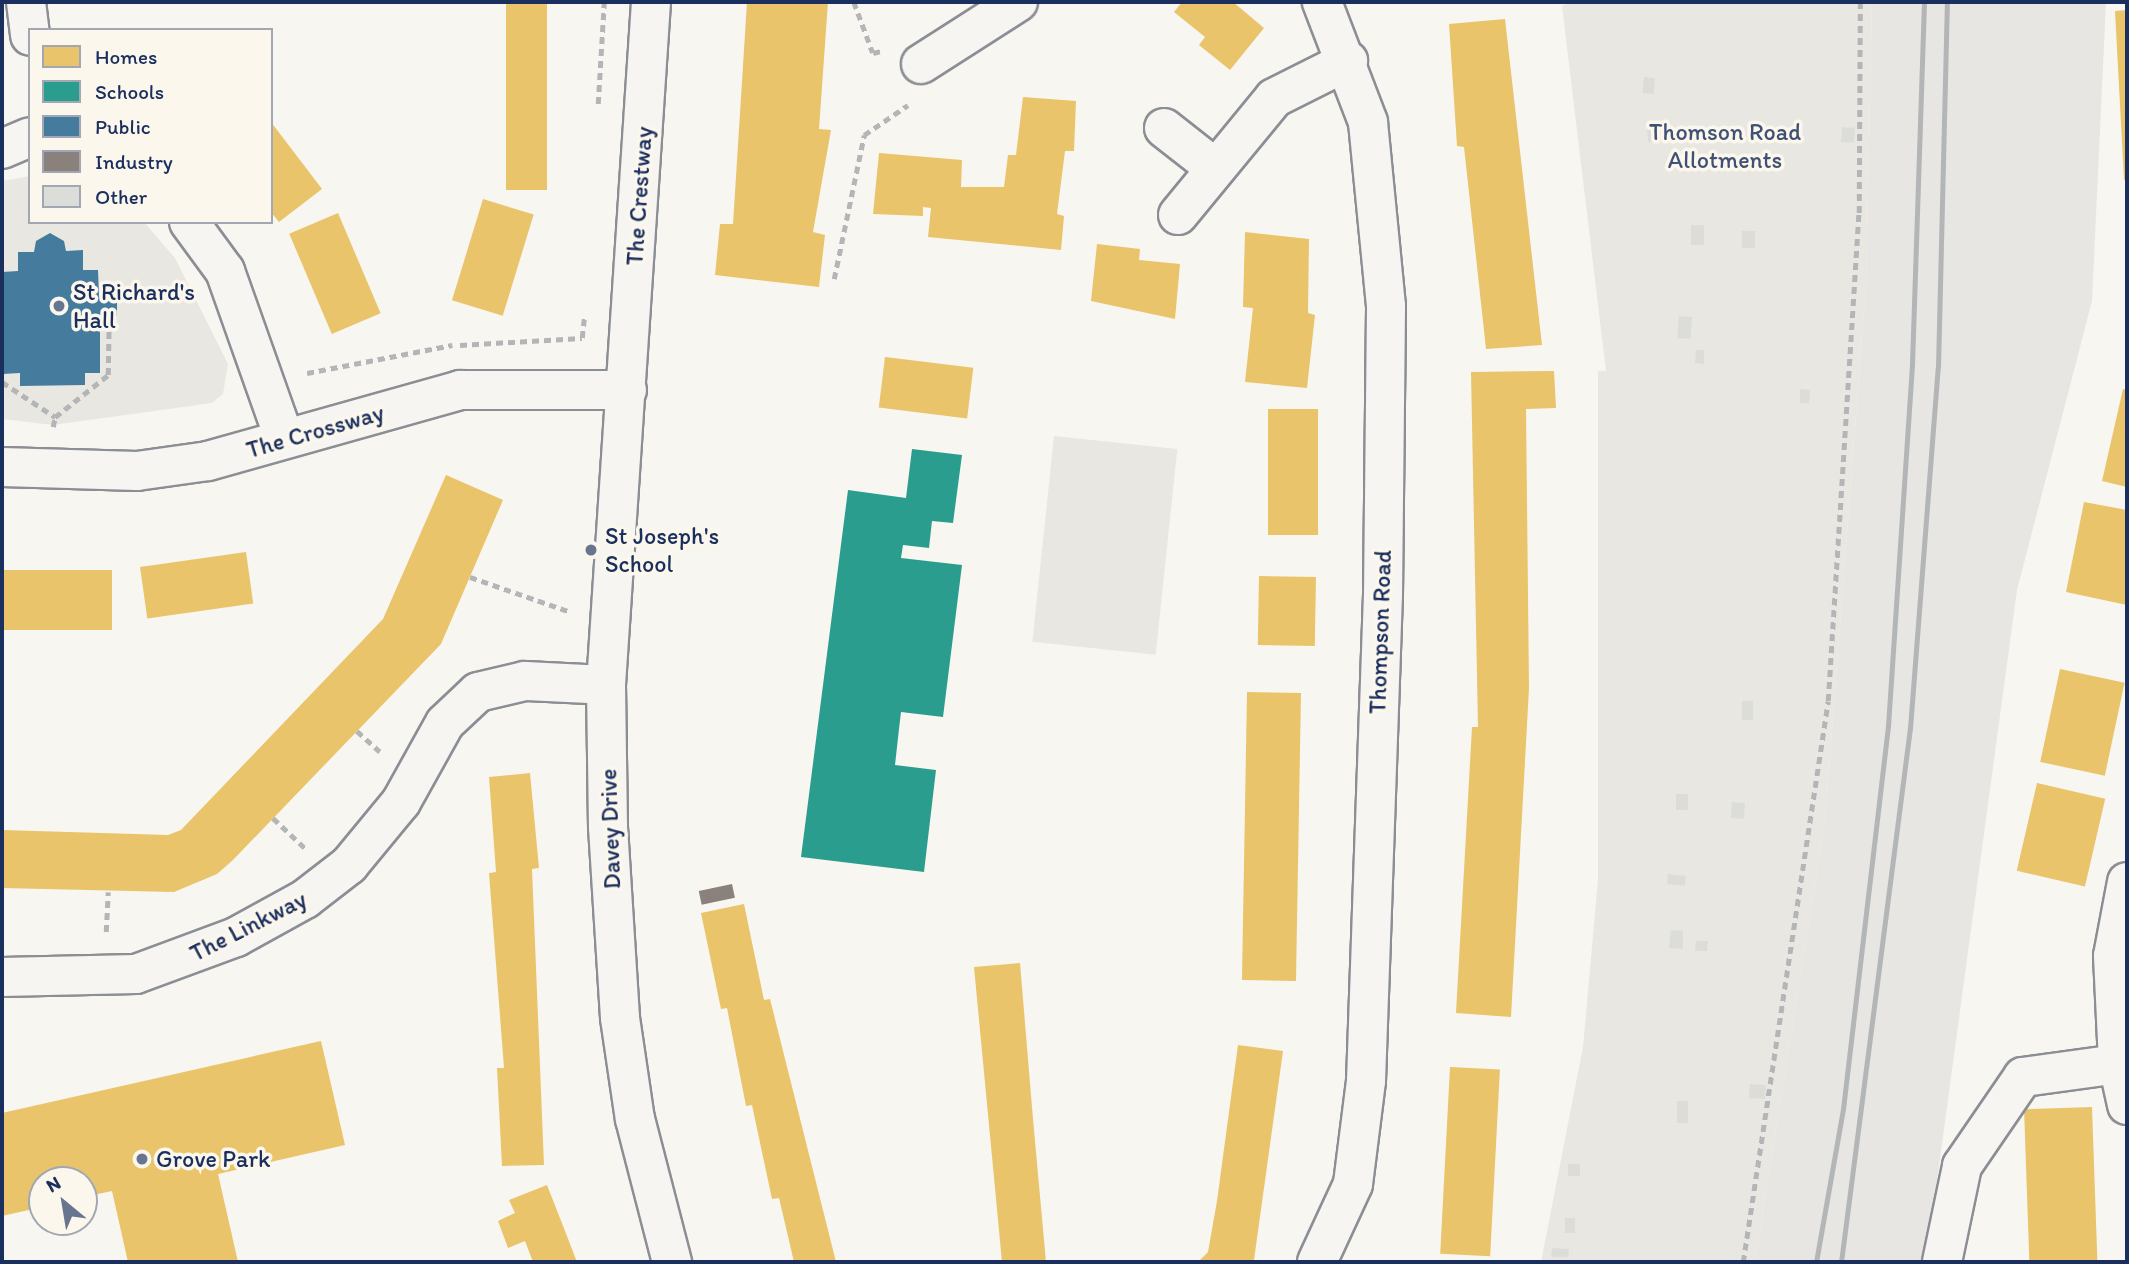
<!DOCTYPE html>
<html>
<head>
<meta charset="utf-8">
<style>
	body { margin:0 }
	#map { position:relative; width:2129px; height:1264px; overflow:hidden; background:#f8f6f0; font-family:Itim,sans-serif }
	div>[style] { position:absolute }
	.built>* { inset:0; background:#e7e6e2 }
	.green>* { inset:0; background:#e8e7e2; transform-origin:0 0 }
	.homes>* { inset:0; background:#e9c46a; transform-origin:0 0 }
	.schools>* { inset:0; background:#2a9d8f }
	.public>* { inset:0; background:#457b9d }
	.industry>* { inset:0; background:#8a817c; transform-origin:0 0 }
	.building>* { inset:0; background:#dcdcd9; transform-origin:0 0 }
	.path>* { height:4.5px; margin-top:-2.25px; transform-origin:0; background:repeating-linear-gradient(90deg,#b3b5b7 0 7px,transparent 0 12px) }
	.roads { filter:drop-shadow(2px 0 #8b8e94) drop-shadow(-2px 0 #8b8e94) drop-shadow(0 2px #8b8e94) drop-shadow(0 -2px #8b8e94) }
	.minor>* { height:38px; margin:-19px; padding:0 19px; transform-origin:19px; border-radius:19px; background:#f6f5f1 }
	.rail>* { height:5px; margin:-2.5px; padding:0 2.5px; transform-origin:2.5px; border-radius:2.5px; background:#b3b5b7 }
	.dots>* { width:19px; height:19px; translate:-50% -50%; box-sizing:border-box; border:4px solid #fbf7ec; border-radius:50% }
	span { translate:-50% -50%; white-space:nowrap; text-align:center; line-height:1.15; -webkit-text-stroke:7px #fbf7ec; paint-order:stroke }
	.park-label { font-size:24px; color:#415176 }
	.street-label { font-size:24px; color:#1b2f5e }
	.poi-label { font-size:24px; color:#1b2f5e }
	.left { translate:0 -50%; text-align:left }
	.frame { position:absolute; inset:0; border:4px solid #1b2f5e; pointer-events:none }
	.legend { position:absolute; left:28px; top:28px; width:245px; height:196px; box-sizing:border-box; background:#fbf7ec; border:2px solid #a1a7b3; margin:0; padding:9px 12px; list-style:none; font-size:21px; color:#1b2f5e }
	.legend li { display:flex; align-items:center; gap:14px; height:35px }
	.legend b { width:35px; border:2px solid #a1a7b3 }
	.north { position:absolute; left:28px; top:1166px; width:70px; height:70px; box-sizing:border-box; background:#fbf7ec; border:2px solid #a1a7b3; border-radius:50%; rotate:330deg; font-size:19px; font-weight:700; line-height:28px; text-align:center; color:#1b2f5e }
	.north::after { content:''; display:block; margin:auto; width:24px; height:32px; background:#687591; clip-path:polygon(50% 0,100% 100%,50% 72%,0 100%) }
</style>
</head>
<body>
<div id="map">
	<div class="built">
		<div style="clip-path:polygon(1872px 2px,2106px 2px,2092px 301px,2017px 590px,1926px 1262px,1755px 1262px,1825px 821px,1866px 284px)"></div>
	</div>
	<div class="green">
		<div style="clip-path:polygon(1571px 2px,1872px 2px,1866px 284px,1825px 821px,1755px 1262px,1541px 1262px,1583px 1047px,1598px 880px,1598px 371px,1606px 371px,1562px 6px)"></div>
		<div style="clip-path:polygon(30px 176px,30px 222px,144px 222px,175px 258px,228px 364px,223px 394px,212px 403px,53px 425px,2px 419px,2px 181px)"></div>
		<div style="left:1054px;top:436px;width:124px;height:207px;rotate:6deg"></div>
	</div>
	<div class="homes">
		<div style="left:506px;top:2px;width:41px;height:188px"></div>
		<div style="clip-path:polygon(747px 2px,828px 2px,819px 129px,831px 130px,813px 232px,825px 235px,819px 287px,715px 275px,720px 224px,733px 224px)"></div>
		<div style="clip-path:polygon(1182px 2px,1233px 2px,1264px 28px,1230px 70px,1199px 45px,1205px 37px,1174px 12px)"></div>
		<div style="clip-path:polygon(2127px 10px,2127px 180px,2124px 180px,2115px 11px)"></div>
		<div style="clip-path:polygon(1505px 19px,1542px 345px,1486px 349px,1464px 147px,1457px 146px,1449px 24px)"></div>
		<div style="clip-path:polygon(1023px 97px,1076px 101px,1074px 151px,1065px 151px,1057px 214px,1064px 216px,1061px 250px,928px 237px,931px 208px,923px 207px,923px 216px,873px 214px,879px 153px,962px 160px,961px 187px,1004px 187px,1008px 155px,1016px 155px)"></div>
		<div style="clip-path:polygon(271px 122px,322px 189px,279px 222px,271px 212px)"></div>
		<div style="left:483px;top:199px;width:53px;height:106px;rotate:17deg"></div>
		<div style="left:338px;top:213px;width:109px;height:53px;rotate:67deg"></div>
		<div style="clip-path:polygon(1245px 232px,1309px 239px,1308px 313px,1315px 315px,1307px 388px,1245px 382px,1253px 308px,1243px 307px)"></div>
		<div style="clip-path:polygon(1097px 244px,1140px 249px,1139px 260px,1180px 264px,1175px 319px,1091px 301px)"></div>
		<div style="left:885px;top:357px;width:89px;height:51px;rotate:7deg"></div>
		<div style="clip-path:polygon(1554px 371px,1556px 408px,1526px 409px,1529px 688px,1511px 1017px,1456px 1013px,1472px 727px,1478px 727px,1471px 372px)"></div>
		<div style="clip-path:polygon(2123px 389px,2127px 390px,2127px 487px,2102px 481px)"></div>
		<div style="left:1268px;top:409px;width:50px;height:126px"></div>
		<div style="clip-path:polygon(446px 475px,503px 500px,441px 644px,233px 860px,217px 874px,174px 892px,2px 888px,2px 830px,168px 835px,181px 830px,383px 619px)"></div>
		<div style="clip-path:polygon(2084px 502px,2127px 510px,2127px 605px,2066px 592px)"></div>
		<div style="left:246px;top:552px;width:52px;height:107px;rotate:82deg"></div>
		<div style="left:3px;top:570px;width:109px;height:60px"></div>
		<div style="left:1259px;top:576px;width:57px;height:69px;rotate:1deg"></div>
		<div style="left:2060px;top:669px;width:66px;height:95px;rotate:12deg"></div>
		<div style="left:1247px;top:692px;width:54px;height:288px;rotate:1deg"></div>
		<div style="clip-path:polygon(530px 773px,539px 868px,532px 869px,544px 1165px,502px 1166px,497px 1068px,504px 1068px,489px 873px,496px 872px,489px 777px)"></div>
		<div style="left:2037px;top:783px;width:70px;height:90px;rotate:13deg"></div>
		<div style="clip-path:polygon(744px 904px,764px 1000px,770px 999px,836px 1262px,794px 1262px,779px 1198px,772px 1199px,752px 1105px,746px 1106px,727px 1008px,721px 1009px,701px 913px)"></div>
		<div style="clip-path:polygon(1020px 963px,1033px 1119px,1046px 1262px,1002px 1262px,974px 967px)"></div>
		<div style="clip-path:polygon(321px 1041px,345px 1145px,218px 1174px,238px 1262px,128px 1262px,112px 1191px,84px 1197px,84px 1180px,42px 1180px,42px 1207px,2px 1216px,2px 1113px)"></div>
		<div style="clip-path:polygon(1238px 1045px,1283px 1051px,1254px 1260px,1198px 1262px,1208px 1252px,1217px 1201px)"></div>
		<div style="left:1450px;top:1067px;width:50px;height:187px;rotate:3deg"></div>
		<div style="left:2092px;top:1107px;width:155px;height:68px;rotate:88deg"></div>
		<div style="clip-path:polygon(547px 1185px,565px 1231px,577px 1262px,533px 1262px,525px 1241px,508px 1248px,498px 1221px,515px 1213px,509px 1200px)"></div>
	</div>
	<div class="schools">
		<div style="clip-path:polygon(912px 449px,962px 455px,953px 523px,932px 521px,929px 548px,903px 545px,901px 558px,962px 565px,943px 717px,901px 712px,899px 729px,895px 765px,936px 770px,924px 872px,801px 857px,848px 490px,906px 498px)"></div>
	</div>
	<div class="public">
		<div style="clip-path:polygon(50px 233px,64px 241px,66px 251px,83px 250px,83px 270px,98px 270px,99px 296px,117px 295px,117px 316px,100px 317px,100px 373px,85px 373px,85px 385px,20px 386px,20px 373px,3px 374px,2px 272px,18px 271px,18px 252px,34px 252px,36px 241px)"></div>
	</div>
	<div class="industry">
		<div style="left:732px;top:884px;width:14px;height:34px;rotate:78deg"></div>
	</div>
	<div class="building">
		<div style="left:1644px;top:77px;width:11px;height:16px;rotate:5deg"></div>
		<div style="left:1664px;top:126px;width:15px;height:17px;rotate:86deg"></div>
		<div style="left:1842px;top:127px;width:13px;height:15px;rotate:4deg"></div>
		<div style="left:1704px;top:225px;width:20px;height:13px;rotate:90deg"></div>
		<div style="left:1755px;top:231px;width:17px;height:13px;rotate:90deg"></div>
		<div style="left:1679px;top:316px;width:13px;height:22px;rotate:4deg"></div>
		<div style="clip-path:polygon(1696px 350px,1704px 350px,1704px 364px,1695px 363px)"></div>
		<div style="clip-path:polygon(1800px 389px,1810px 390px,1809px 403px,1800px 403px)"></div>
		<div style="left:1742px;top:701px;width:11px;height:19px"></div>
		<div style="left:1676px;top:794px;width:12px;height:16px"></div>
		<div style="left:1732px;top:802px;width:13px;height:16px;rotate:4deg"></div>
		<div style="left:1668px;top:874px;width:18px;height:10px;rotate:6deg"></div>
		<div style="clip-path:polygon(1671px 930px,1683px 931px,1683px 949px,1669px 948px)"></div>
		<div style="clip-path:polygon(1696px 941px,1708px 941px,1707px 951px,1695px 951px)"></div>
		<div style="left:1750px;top:1084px;width:16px;height:14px;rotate:4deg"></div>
		<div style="left:1677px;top:1101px;width:11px;height:22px"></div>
		<div style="left:1568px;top:1164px;width:12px;height:12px"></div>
		<div style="left:1565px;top:1218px;width:10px;height:15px"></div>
		<div style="clip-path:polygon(1552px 1248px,1569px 1249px,1568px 1257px,1551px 1257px)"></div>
	</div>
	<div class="path">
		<div style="left:854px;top:2px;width:54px;rotate:69.6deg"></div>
		<div style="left:873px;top:53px;width:8px;rotate:-14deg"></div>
		<div style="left:598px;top:104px;width:102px;rotate:-86.6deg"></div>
		<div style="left:834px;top:279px;width:147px;rotate:-78.2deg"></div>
		<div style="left:864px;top:135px;width:53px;rotate:-34.3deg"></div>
		<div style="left:460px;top:345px;width:122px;rotate:-3.3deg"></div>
		<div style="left:582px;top:338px;width:20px;rotate:-84deg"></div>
		<div style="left:307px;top:373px;width:148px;rotate:-10.9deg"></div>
		<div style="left:2px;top:382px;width:64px;rotate:33.4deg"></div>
		<div style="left:53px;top:427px;width:10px;rotate:-79deg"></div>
		<div style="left:55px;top:417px;width:68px;rotate:-38.4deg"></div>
		<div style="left:108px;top:375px;width:59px;rotate:-89deg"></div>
		<div style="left:470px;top:577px;width:104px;rotate:19.1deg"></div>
		<div style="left:357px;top:731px;width:31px;rotate:42deg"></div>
		<div style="left:273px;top:818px;width:44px;rotate:43.2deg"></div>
		<div style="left:106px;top:932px;width:40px;rotate:-87.1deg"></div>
		<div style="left:1743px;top:1262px;width:567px;rotate:-81.38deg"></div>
		<div style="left:1828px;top:701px;width:489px;rotate:-86.4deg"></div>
		<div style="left:1859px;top:213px;width:211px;rotate:-89.7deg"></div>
	</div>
	<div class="roads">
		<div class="minor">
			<div style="left:26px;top:2px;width:34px;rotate:83deg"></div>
			<div style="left:651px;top:2px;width:684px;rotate:93.77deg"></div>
			<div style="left:606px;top:685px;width:142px;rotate:89.2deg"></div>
			<div style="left:608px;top:827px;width:191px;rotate:86.4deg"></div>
			<div style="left:620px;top:1018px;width:102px;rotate:81.6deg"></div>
			<div style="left:635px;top:1119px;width:148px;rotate:75.5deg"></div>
			<div style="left:921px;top:64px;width:115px;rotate:-32.6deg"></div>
			<div style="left:1164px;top:128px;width:65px;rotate:38.1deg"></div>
			<div style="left:2px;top:149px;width:30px;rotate:-23deg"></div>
			<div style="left:1178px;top:215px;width:151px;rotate:-50.6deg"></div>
			<div style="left:1274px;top:98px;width:83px;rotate:-26.6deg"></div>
			<div style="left:189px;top:222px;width:61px;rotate:53.7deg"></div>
			<div style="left:225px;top:271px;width:177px;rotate:70.5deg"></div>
			<div style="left:2px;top:467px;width:135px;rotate:1.7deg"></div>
			<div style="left:137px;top:471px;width:72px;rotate:-8deg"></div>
			<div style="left:208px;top:461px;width:262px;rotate:-15.7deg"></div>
			<div style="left:460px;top:390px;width:167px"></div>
			<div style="left:2127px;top:882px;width:75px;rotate:100.7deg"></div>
			<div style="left:2113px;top:956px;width:108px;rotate:87.3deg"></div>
			<div style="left:2118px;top:1064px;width:42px;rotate:77.6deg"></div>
			<div style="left:2px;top:977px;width:134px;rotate:-1.3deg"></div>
			<div style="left:136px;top:974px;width:107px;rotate:-20.3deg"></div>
			<div style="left:236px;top:937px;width:79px;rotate:-28.8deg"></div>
			<div style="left:305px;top:899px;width:56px;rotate:-37.7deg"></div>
			<div style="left:349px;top:865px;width:82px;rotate:-50.5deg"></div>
			<div style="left:401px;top:802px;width:90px;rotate:-60.9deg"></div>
			<div style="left:445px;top:723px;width:45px;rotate:-43.2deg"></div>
			<div style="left:478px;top:692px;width:48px;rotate:-13.2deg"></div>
			<div style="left:525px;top:681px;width:81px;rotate:2.8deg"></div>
			<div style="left:1317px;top:1262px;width:86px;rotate:-65.2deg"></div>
			<div style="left:1353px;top:1184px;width:104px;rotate:-82.8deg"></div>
			<div style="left:1366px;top:1081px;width:486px;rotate:-88deg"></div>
			<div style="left:1383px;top:595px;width:289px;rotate:-89.4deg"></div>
			<div style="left:1386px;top:306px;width:185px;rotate:-95.6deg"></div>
			<div style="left:1368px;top:122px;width:129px;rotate:-111deg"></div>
			<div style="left:1942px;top:1262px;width:98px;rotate:-78.2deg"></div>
			<div style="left:1962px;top:1166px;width:108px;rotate:-55.6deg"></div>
			<div style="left:2023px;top:1077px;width:96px;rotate:-7.8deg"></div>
		</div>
	</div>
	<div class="rail">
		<div style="left:1816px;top:1262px;width:155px;rotate:-80deg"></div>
		<div style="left:1843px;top:1109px;width:386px;rotate:-83.3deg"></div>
		<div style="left:1888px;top:726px;width:363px;rotate:-86.2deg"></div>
		<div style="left:1912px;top:364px;width:362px;rotate:-88.1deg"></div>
		<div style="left:1841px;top:1262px;width:538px;rotate:-82.64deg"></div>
		<div style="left:1910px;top:728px;width:362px;rotate:-85.6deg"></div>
		<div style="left:1938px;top:367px;width:365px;rotate:-88.6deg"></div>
	</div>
	<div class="dots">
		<div style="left:59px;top:306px;background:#687591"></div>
		<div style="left:591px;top:550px;background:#687591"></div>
		<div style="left:142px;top:1159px;background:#687591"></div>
	</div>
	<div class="park-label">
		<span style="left:1725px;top:146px">Thomson Road<br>Allotments</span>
	</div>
	<div class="street-label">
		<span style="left:639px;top:196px;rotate:-86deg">The Crestway</span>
		<span style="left:315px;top:431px;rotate:-16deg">The Crossway</span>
		<span style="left:1380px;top:632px;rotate:-88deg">Thompson Road</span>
		<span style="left:610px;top:829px;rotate:-92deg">Davey Drive</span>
		<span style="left:248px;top:926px;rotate:-27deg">The Linkway</span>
	</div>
	<div class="poi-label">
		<span class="left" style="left:73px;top:306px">St Richard's<br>Hall</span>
		<span class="left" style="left:605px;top:550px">St Joseph's<br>School</span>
		<span class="left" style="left:156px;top:1159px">Grove Park</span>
	</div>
	<div class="frame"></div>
	<ul class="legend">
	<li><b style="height:19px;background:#e9c46a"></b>Homes</li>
	<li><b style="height:19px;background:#2a9d8f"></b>Schools</li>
	<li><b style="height:19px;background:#457b9d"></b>Public</li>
	<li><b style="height:19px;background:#8a817c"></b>Industry</li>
	<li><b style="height:19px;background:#dcdcd9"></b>Other</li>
	</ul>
	<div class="north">N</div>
</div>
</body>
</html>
